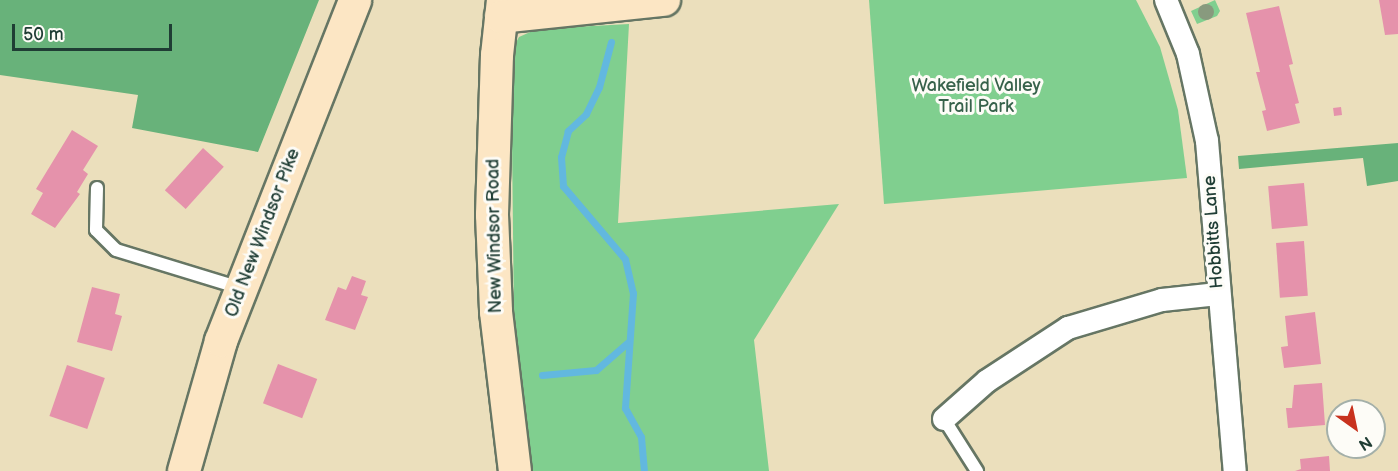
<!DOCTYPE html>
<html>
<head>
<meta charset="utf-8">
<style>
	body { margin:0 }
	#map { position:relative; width:1398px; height:471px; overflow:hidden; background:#ebdfbc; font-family:"Balsamiq Sans",sans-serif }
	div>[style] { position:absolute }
	.green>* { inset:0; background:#80cf8f }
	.forest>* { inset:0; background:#68b27a }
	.stream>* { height:7px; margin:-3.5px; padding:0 3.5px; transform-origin:3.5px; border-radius:3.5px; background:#62b8df }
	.building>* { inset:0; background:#e592ab; transform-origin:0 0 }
	.roads { filter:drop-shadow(2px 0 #667664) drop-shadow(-2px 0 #667664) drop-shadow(0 2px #667664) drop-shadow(0 -2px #667664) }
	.lane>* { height:12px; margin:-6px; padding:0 6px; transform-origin:6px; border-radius:6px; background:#fff }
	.street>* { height:22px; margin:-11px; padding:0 11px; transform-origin:11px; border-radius:11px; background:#fff }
	.secondary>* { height:32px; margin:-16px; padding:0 16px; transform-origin:16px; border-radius:16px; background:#fce6c4 }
	.trees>* { width:16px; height:16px; margin:-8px; border-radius:50%; background:#889a7e }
	span { translate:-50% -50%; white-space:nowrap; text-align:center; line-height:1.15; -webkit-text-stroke:6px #fdfcf7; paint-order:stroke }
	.park-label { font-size:18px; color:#37624b }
	.street-label { font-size:18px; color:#1f3d34 }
	.north { position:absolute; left:1326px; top:399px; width:60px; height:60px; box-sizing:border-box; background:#fdfcf7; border:2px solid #a4b0a9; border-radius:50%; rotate:147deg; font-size:16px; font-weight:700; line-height:24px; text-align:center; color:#1f3d34 }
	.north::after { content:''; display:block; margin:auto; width:21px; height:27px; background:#c8321e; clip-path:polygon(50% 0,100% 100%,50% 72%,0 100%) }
	.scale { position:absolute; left:12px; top:24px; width:160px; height:27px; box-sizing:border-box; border:3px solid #1f3d34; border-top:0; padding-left:8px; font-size:18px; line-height:21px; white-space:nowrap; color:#1f3d34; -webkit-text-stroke:4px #fdfcf7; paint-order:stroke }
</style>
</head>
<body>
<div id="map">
	<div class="green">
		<div style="clip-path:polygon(869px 0,1136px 0,1160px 47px,1178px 110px,1187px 178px,884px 204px)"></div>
		<div style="clip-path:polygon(1215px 0,1220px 11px,1217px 16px,1197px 24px,1191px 11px)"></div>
		<div style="clip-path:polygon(629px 24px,618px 223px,839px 204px,754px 340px,769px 471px,531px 471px,523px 426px,514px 321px,511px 52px,519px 37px,537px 29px)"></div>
	</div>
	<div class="forest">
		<div style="clip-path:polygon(0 0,319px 0,258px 152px,132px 128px,138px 95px,0 75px)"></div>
		<div style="clip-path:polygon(1398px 143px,1398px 181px,1367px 186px,1363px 158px,1239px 169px,1238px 156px)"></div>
	</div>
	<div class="stream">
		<div style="left:611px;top:42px;width:47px;rotate:104.9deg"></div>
		<div style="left:599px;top:87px;width:30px;rotate:116deg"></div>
		<div style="left:586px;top:114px;width:25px;rotate:137deg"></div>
		<div style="left:568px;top:131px;width:27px;rotate:105deg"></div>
		<div style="left:561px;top:157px;width:29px;rotate:86deg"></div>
		<div style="left:563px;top:186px;width:96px;rotate:49.7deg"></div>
		<div style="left:625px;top:259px;width:35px;rotate:77deg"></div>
		<div style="left:633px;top:293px;width:115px;rotate:94deg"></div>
		<div style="left:625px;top:408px;width:33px;rotate:61deg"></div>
		<div style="left:641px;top:437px;width:34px;rotate:85deg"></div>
		<div style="left:542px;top:375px;width:54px;rotate:-5.3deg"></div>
		<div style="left:596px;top:370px;width:41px;rotate:-41.1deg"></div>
	</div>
	<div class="building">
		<div style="clip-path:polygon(1379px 0,1398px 0,1398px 34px,1385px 35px)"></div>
		<div style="clip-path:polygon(1279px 6px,1293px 64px,1289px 65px,1299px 103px,1295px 104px,1300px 123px,1267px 131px,1262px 111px,1266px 110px,1256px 72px,1260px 72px,1246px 13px)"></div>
		<div style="left:1341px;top:107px;width:8px;height:8px;rotate:83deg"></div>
		<div style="clip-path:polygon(72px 130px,98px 146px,83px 170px,88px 174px,77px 192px,80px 194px,55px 228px,31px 214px,43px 193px,36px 189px)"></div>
		<div style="left:203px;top:148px;width:28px;height:57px;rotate:42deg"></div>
		<div style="left:1304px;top:183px;width:43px;height:36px;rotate:85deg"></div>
		<div style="left:1304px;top:241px;width:55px;height:28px;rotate:86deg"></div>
		<div style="clip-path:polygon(352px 276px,366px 281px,361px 295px,368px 297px,355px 330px,325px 320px,338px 287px,346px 290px)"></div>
		<div style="clip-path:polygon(92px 287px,120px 294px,115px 314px,122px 316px,112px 351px,77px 342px)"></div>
		<div style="clip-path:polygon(1315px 312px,1321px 364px,1284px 368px,1281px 347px,1288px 346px,1285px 316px)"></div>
		<div style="left:278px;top:364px;width:42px;height:42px;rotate:21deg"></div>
		<div style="left:67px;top:365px;width:40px;height:54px;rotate:19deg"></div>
		<div style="clip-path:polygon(1322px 383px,1325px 425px,1288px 428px,1286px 408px,1292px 408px,1294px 385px)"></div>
		<div style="clip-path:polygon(1329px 456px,1330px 471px,1295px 471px,1301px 469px,1300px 459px)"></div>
	</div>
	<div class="roads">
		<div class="lane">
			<div style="left:97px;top:188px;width:42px;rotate:91.4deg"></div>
			<div style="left:96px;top:230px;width:28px;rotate:45deg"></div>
			<div style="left:116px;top:250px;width:130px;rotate:17deg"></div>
			<div style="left:944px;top:419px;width:62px;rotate:57.6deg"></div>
		</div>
		<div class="street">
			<div style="left:1166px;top:0;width:58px;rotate:67.8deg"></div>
			<div style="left:1188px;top:54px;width:89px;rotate:77.7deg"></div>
			<div style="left:1207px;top:141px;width:331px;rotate:85.2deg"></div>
			<div style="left:944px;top:419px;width:57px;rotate:-41.5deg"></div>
			<div style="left:987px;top:381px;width:97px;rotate:-33.2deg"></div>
			<div style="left:1068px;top:328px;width:98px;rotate:-16.6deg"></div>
			<div style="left:1162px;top:300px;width:56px;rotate:-6.1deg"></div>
		</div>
		<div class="secondary">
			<div style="left:503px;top:0;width:55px;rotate:96.2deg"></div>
			<div style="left:497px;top:55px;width:160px;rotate:91.8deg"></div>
			<div style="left:492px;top:215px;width:97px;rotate:87.6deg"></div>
			<div style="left:496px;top:312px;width:160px;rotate:83.2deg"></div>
			<div style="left:501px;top:17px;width:164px;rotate:-6deg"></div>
			<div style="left:184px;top:471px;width:135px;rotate:-74.1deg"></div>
			<div style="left:221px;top:341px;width:366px;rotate:-68.5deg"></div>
		</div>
	</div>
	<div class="trees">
		<div style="left:1206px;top:12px"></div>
	</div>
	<div class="park-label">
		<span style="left:976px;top:97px">Wakefield Valley<br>Trail Park</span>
	</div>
	<div class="street-label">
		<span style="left:1214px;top:232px;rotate:-94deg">Hobbitts Lane</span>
		<span style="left:263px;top:233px;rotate:-69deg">Old New Windsor Pike</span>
		<span style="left:495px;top:236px;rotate:-91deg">New Windsor Road</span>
	</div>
	<div class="north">N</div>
	<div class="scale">50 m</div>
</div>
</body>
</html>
